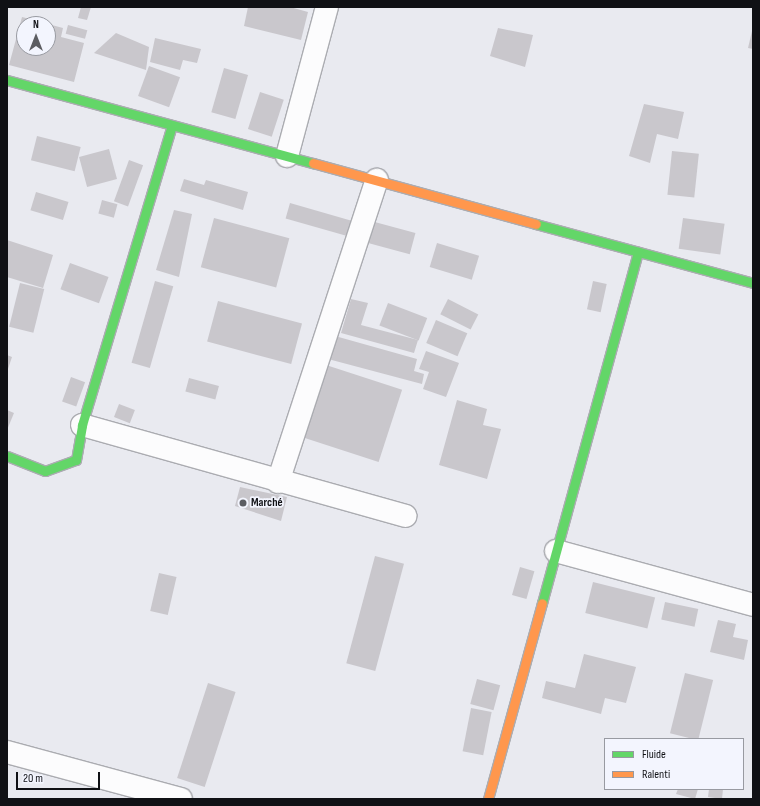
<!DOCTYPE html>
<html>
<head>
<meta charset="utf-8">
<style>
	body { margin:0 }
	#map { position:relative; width:760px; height:806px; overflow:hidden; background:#e9eaf0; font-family:"Sofia Sans Condensed",sans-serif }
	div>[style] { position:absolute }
	.building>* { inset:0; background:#c9c7cc; transform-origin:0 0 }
	.roads { filter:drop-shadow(1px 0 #abacb1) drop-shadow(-1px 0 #abacb1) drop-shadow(0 1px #abacb1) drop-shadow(0 -1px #abacb1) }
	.street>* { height:22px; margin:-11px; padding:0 11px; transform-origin:11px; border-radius:11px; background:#fcfcfd }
	.fast>* { height:9px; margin:-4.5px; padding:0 4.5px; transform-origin:4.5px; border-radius:4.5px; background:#63d668 }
	.slow>* { height:9px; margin:-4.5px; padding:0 4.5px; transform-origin:4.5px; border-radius:4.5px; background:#ff974d }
	.dots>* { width:11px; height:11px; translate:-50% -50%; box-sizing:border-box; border:2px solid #f3f5fe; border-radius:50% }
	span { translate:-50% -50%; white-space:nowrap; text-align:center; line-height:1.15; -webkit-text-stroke:3.5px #f3f5fe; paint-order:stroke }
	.poi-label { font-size:12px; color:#101115; font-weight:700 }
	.left { translate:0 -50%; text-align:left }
	.frame { position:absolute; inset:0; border:8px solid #101115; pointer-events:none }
	.legend { position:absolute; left:604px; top:738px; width:140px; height:52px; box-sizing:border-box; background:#f3f5fe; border:1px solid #989aa1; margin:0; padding:5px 7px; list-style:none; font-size:12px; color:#101115 }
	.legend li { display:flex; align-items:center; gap:8px; height:20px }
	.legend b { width:20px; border:1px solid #989aa1 }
	.north { position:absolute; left:16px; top:16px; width:40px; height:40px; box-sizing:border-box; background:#f3f5fe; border:1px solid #989aa1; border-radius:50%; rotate:0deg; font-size:11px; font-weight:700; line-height:16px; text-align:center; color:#101115 }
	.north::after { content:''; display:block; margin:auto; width:14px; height:18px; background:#5c5d62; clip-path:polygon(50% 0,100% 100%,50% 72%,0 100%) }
	.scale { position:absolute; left:16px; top:772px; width:84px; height:18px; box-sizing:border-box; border:2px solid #101115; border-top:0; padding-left:5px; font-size:12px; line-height:14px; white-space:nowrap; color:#101115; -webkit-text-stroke:3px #f3f5fe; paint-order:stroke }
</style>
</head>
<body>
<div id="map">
	<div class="building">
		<div style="clip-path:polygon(81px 7px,91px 7px,87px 20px,78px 18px)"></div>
		<div style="clip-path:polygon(248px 7px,290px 7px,308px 12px,301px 40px,244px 26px)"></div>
		<div style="clip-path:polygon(22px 17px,46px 23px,24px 24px,24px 48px,48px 48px,48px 24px,63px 28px,61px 37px,84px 43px,74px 82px,9px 65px)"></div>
		<div style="left:68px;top:25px;width:20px;height:9px;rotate:15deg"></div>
		<div style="clip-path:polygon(498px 28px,533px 35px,525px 67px,490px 56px)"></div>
		<div style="clip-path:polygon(752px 31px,753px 31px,753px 49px,748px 48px)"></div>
		<div style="clip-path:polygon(116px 33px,149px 47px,146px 70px,94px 53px)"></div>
		<div style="clip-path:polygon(155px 38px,201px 49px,197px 63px,183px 60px,180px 70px,150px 62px)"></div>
		<div style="left:149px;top:66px;width:33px;height:32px;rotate:20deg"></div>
		<div style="left:224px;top:68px;width:25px;height:46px;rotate:16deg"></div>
		<div style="left:260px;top:92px;width:25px;height:39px;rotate:18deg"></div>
		<div style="clip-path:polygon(644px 104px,684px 112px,678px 139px,657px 134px,650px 163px,629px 156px)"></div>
		<div style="left:37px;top:136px;width:45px;height:25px;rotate:14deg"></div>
		<div style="left:109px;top:149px;width:31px;height:31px;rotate:75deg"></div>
		<div style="left:672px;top:151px;width:27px;height:44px;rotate:6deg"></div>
		<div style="left:129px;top:160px;width:15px;height:44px;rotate:20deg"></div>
		<div style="clip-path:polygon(184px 179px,204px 185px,206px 180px,248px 192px,243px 210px,180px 191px)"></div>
		<div style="left:36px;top:192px;width:34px;height:19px;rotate:17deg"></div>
		<div style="left:102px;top:200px;width:16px;height:14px;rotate:15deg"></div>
		<div style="left:290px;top:203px;width:64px;height:16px;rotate:16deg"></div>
		<div style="clip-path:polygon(174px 210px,192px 214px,179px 277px,156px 270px)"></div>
		<div style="left:214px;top:218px;width:78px;height:51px;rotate:15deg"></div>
		<div style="left:683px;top:218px;width:42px;height:31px;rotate:8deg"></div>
		<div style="left:371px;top:221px;width:46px;height:22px;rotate:15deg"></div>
		<div style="clip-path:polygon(7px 240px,53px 255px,43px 288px,7px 277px)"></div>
		<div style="left:437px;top:243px;width:44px;height:25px;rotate:17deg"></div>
		<div style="left:70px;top:263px;width:41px;height:28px;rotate:20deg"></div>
		<div style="left:155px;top:281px;width:19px;height:85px;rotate:16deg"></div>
		<div style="left:593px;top:281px;width:14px;height:29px;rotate:12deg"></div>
		<div style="left:20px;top:283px;width:25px;height:45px;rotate:14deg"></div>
		<div style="clip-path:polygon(351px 299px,368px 303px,361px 325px,418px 340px,414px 353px,341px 333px)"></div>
		<div style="left:448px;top:299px;width:34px;height:17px;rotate:27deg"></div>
		<div style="left:218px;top:301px;width:87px;height:42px;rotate:15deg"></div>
		<div style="left:388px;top:303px;width:42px;height:24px;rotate:21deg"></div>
		<div style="left:436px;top:320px;width:34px;height:25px;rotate:23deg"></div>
		<div style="clip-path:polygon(335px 336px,417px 359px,414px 371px,424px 374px,422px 384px,328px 359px)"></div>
		<div style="clip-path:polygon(426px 351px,459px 363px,446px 397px,423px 389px,429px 372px,419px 369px)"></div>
		<div style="clip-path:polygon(7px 355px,12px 357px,7px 372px)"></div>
		<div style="left:326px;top:365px;width:80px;height:76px;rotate:18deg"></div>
		<div style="left:71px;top:377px;width:15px;height:26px;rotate:20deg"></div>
		<div style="left:189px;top:378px;width:31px;height:14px;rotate:15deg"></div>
		<div style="clip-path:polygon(457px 400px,487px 409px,483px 425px,501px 429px,487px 479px,439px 465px)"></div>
		<div style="left:119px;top:404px;width:17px;height:14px;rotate:21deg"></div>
		<div style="clip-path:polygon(7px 410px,14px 413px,7px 430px)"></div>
		<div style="clip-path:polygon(240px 487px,287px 497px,281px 521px,235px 506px)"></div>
		<div style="left:375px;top:556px;width:30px;height:111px;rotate:15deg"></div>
		<div style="left:520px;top:567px;width:15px;height:29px;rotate:16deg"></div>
		<div style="left:159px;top:573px;width:18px;height:39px;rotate:13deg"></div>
		<div style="left:593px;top:582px;width:64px;height:32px;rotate:14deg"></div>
		<div style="left:665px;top:602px;width:34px;height:18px;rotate:12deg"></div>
		<div style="clip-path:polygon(718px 620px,736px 624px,733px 637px,748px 640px,744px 660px,710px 652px)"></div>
		<div style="clip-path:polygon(584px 654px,636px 667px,626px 703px,605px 698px,601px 714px,542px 698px,546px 681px,575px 688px)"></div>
		<div style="left:685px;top:673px;width:29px;height:62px;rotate:14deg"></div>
		<div style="left:477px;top:679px;width:24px;height:26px;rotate:15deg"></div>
		<div style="left:208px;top:683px;width:29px;height:100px;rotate:18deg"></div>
		<div style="left:471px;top:708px;width:21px;height:44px;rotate:11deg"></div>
		<div style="clip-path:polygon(678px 789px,698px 789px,695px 799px,676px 794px)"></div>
		<div style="clip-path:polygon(709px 789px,723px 789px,722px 799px,708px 797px)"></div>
	</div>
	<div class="roads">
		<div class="street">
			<div style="left:287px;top:156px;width:154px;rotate:-75deg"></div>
			<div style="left:82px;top:425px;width:336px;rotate:15.7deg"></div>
			<div style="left:278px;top:482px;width:318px;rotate:-71.9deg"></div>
			<div style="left:556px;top:551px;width:204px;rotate:15.3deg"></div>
			<div style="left:7px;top:752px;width:180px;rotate:15.1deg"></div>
		</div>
		<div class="fast">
			<div style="left:7px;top:80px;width:317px;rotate:15.2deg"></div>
			<div style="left:536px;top:224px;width:225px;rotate:15.2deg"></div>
			<div style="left:7px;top:456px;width:41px;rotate:21.5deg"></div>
			<div style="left:45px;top:471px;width:33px;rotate:-20deg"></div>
			<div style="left:76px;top:460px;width:36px;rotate:-80deg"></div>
			<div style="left:82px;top:425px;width:313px;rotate:-73.3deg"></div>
			<div style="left:542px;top:603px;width:364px;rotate:-74.7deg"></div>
		</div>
		<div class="slow">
			<div style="left:313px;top:163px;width:231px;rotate:15.3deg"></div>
			<div style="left:488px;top:799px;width:203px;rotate:-74.6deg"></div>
		</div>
	</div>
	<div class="dots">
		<div style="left:243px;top:503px;background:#5c5d62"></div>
	</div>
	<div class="poi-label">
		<span class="left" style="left:251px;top:503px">Marché</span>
	</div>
	<div class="frame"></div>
	<ul class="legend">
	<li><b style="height:5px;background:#63d668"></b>Fluide</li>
	<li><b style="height:5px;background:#ff974d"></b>Ralenti</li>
	</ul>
	<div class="north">N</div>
	<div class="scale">20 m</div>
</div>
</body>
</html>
